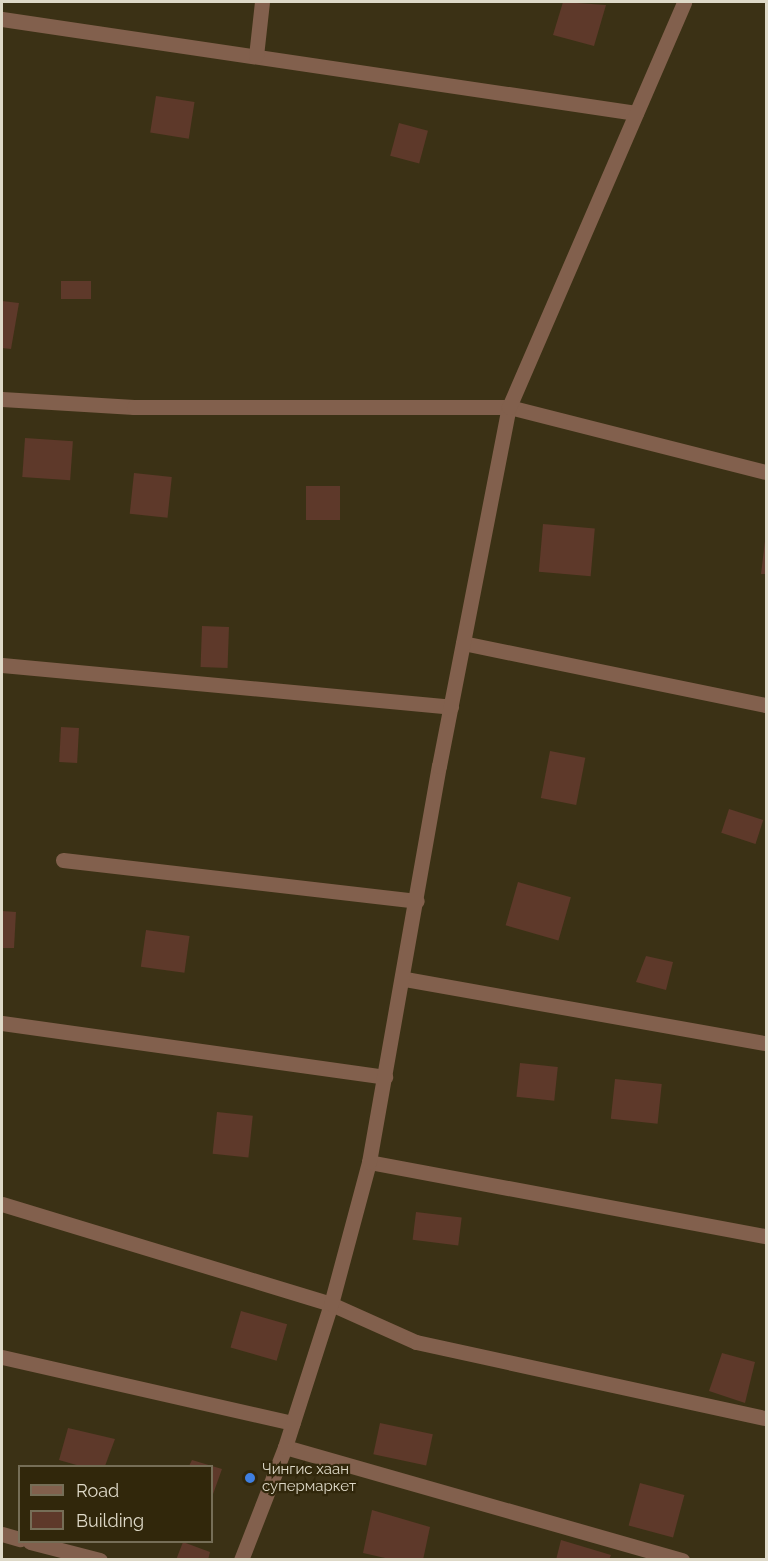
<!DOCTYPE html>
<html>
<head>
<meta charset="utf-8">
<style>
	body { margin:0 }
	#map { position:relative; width:768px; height:1561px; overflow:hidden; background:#3b3115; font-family:Raleway,sans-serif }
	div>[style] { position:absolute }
	.building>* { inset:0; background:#5e392a; transform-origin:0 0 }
	.street>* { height:15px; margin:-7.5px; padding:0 7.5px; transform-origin:7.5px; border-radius:7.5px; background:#82604d }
	.dots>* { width:16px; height:16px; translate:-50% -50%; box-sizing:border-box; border:3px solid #31270b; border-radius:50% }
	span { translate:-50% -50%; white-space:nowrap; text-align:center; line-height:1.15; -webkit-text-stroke:4.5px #31270b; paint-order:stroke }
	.poi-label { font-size:15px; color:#ded9c8 }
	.left { translate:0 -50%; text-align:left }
	.frame { position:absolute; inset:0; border:3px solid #ded9c8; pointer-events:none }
	.legend { position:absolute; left:18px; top:1465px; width:195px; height:78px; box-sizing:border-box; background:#31270b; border:2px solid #766e57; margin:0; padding:8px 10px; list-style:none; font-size:18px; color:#ded9c8 }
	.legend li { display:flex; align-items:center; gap:12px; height:30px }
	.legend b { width:30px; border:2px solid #766e57 }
</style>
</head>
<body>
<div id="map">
	<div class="building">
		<div style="clip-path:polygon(563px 2px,606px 5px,594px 46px,553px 35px)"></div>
		<div style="left:156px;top:96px;width:39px;height:37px;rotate:9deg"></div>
		<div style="left:399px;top:123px;width:30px;height:34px;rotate:15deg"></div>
		<div style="left:61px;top:281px;width:30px;height:18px"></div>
		<div style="clip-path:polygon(2px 301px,19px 303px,11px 349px,2px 348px)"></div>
		<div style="left:25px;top:438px;width:48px;height:39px;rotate:4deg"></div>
		<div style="left:134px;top:473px;width:38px;height:41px;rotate:6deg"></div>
		<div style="left:306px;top:486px;width:34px;height:34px"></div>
		<div style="left:543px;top:524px;width:52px;height:48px;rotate:5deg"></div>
		<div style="clip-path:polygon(765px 541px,766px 541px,766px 574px,761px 574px)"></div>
		<div style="left:202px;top:626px;width:27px;height:41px;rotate:2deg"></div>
		<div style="left:61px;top:727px;width:18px;height:35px;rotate:3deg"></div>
		<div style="left:550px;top:751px;width:36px;height:48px;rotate:11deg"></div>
		<div style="left:729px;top:809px;width:36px;height:25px;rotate:18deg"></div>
		<div style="left:518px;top:882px;width:55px;height:45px;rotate:16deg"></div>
		<div style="clip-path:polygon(2px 911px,16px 912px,14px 948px,2px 948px)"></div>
		<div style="left:146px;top:930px;width:44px;height:37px;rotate:8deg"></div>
		<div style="clip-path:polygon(646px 956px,673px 962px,666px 990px,636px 982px)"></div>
		<div style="left:520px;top:1063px;width:38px;height:34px;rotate:6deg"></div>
		<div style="left:615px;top:1079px;width:47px;height:40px;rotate:6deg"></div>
		<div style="left:217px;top:1112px;width:36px;height:42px;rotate:6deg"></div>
		<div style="left:416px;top:1212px;width:46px;height:28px;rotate:7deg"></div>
		<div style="left:241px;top:1311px;width:48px;height:38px;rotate:16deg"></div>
		<div style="clip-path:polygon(722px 1353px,755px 1362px,745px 1403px,709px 1391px)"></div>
		<div style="left:380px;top:1423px;width:54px;height:32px;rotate:12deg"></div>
		<div style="clip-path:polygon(68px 1428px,115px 1439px,105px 1466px,80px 1466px,59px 1460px)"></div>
		<div style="clip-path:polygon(192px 1460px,222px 1469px,212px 1497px,212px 1466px,189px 1466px)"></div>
		<div style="left:640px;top:1483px;width:46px;height:44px;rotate:15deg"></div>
		<div style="clip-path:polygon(372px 1510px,430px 1527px,423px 1560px,394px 1560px,363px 1553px)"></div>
		<div style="clip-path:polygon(561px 1540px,611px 1555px,609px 1560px,556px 1560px)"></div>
		<div style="clip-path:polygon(183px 1542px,210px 1552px,208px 1560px,176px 1560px)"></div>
	</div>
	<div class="street">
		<div style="left:2px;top:19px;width:641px;rotate:8.43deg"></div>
		<div style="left:256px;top:56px;width:54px;rotate:-83.7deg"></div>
		<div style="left:2px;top:399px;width:132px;rotate:3.5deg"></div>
		<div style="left:134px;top:407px;width:375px"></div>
		<div style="left:509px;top:407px;width:265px;rotate:14.2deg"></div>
		<div style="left:463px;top:643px;width:309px;rotate:11.6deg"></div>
		<div style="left:2px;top:665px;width:451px;rotate:5.3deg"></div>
		<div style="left:63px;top:860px;width:356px;rotate:6.6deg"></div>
		<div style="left:405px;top:979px;width:367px;rotate:10.1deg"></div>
		<div style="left:2px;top:1023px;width:387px;rotate:8deg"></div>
		<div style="left:369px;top:1162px;width:404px;rotate:10.6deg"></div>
		<div style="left:2px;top:1204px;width:344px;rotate:16.9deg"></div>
		<div style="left:331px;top:1304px;width:93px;rotate:24.1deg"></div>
		<div style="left:416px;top:1342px;width:358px;rotate:12.3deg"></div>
		<div style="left:2px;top:1357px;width:298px;rotate:12.8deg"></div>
		<div style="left:285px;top:1447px;width:413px;rotate:15.9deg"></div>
		<div style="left:2px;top:1534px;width:19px;rotate:16deg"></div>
		<div style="left:30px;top:1542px;width:72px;rotate:14.4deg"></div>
		<div style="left:241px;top:1560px;width:121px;rotate:-68.7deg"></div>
		<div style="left:285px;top:1447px;width:150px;rotate:-72.2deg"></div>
		<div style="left:331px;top:1304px;width:147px;rotate:-75deg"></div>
		<div style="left:369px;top:1162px;width:402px;rotate:-80deg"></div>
		<div style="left:439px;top:766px;width:366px;rotate:-79deg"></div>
		<div style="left:509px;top:407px;width:441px;rotate:-66.6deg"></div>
	</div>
	<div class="dots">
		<div style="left:250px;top:1478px;background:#3f7fe0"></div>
	</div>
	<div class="poi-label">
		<span class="left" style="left:262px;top:1478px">Чингис хаан<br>супермаркет</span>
	</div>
	<div class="frame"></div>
	<ul class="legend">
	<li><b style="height:8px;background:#82604d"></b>Road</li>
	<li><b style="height:16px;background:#5e392a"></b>Building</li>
	</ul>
</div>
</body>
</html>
